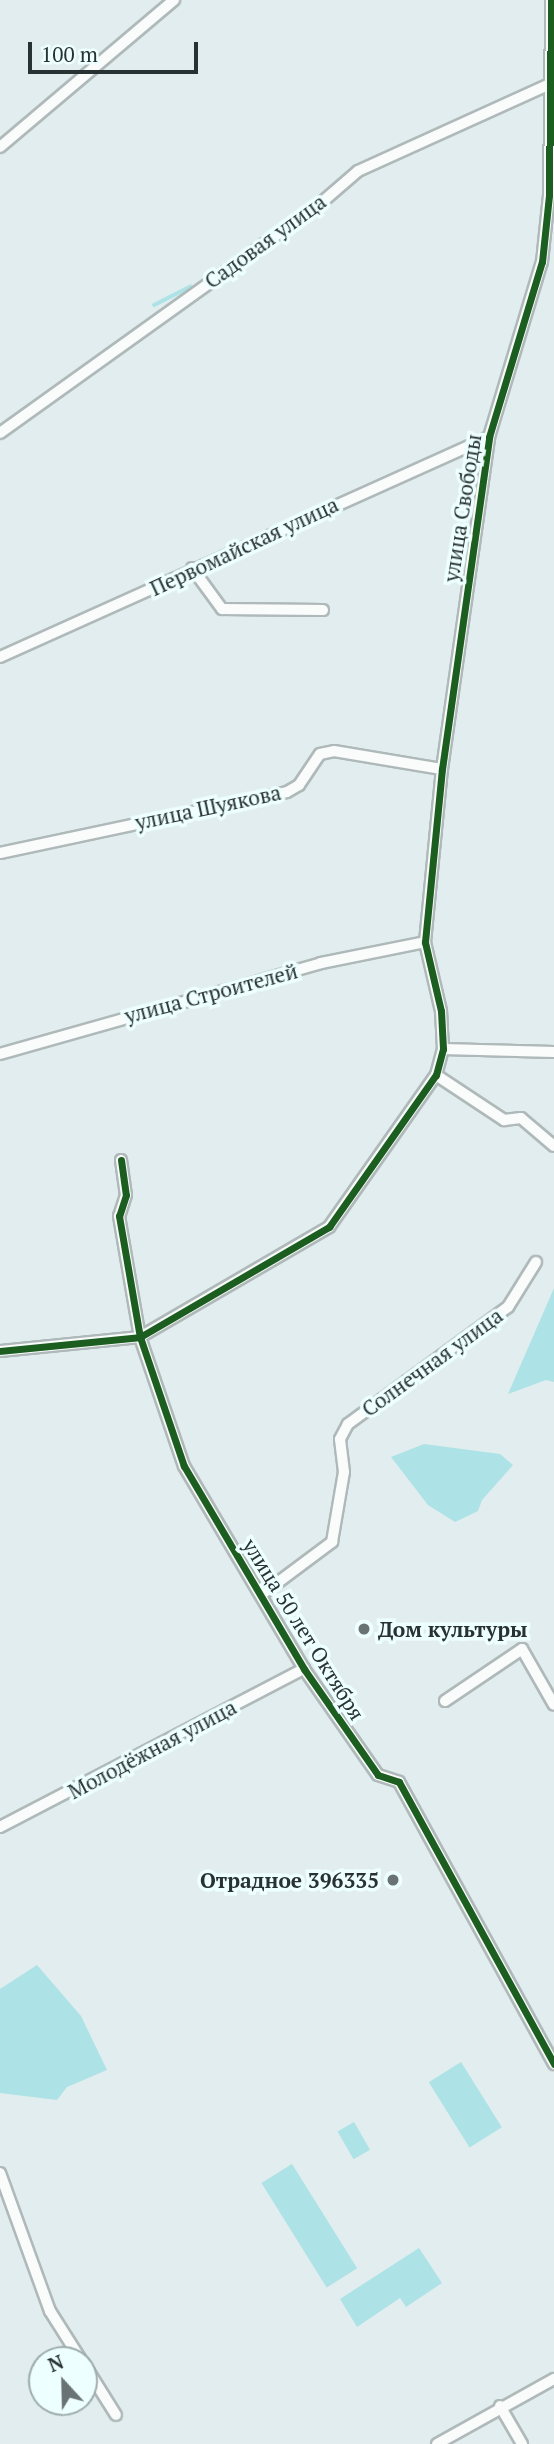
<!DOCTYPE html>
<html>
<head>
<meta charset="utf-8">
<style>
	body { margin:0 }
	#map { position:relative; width:554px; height:2444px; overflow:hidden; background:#e1edee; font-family:"PT Serif",serif }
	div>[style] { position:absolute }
	.green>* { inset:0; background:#ade3e6; transform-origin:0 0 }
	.roads { filter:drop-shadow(2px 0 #b0b9b9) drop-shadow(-2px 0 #b0b9b9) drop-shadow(0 2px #b0b9b9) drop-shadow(0 -2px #b0b9b9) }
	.street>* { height:10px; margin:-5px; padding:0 5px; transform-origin:5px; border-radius:5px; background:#fafcfc }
	.cycleway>* { height:7px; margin:-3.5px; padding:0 3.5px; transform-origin:3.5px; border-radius:3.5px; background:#1b5e20 }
	.dots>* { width:19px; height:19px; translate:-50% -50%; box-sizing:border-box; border:4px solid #edffff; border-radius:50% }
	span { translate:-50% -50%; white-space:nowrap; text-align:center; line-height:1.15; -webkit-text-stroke:7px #edffff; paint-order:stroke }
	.street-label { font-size:21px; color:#293232 }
	.poi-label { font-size:21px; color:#293232; font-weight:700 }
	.left { translate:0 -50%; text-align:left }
	.right { translate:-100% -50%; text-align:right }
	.north { position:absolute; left:28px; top:2346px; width:70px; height:70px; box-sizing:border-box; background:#edffff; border:2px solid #9fadad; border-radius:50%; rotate:338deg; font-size:19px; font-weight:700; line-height:28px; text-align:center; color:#293232 }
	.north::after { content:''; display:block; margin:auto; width:24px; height:32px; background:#697374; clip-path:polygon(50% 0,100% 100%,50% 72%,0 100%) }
	.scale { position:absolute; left:28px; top:42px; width:170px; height:32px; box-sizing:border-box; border:4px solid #293232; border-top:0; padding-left:9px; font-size:21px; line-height:24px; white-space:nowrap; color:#293232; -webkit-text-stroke:5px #edffff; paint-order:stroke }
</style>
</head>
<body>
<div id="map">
	<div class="green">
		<div style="left:191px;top:284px;width:4px;height:44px;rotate:63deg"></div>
		<div style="clip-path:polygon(554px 1288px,554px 1382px,546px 1380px,508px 1394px)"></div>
		<div style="clip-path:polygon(424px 1444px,500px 1454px,513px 1465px,482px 1500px,478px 1511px,455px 1522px,428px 1505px,391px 1457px)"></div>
		<div style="clip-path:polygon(37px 1965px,81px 2016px,107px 2070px,67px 2087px,57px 2100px,0 2093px,0 1989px)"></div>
		<div style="left:461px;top:2062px;width:77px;height:38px;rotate:58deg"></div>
		<div style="left:354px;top:2122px;width:32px;height:19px;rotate:60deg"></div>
		<div style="left:292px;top:2164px;width:123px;height:36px;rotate:58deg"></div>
		<div style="clip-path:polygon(419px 2248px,442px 2283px,406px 2307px,400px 2298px,357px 2327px,340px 2299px)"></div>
	</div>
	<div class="roads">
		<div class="street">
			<div style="left:0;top:147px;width:228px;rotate:-40.2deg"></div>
			<div style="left:0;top:433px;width:395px;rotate:-35.6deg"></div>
			<div style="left:321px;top:203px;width:49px;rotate:-40.9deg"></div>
			<div style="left:358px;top:171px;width:211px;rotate:-24.4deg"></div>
			<div style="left:192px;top:568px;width:51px;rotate:53.8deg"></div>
			<div style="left:222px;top:609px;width:101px;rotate:0.6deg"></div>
			<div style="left:0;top:657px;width:536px;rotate:-24.22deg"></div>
			<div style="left:0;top:853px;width:293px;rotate:-12deg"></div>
			<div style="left:287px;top:792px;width:14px;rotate:-30deg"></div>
			<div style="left:299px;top:785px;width:37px;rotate:-56deg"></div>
			<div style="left:320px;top:754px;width:14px;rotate:-12deg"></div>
			<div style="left:334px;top:751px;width:109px;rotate:9.5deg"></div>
			<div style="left:443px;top:1049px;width:111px;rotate:1.5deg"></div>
			<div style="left:0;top:1054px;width:334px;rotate:-15.8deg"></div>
			<div style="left:321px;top:963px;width:106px;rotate:-11.4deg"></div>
			<div style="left:436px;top:1075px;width:82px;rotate:33.5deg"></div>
			<div style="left:504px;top:1120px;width:17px;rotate:-7deg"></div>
			<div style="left:521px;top:1118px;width:43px;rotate:40.3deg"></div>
			<div style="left:121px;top:1160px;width:35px;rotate:82deg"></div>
			<div style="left:126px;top:1195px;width:22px;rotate:108deg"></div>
			<div style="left:119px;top:1216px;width:123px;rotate:80.2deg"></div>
			<div style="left:140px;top:1337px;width:136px;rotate:71.2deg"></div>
			<div style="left:184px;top:1466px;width:236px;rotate:59.4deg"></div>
			<div style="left:304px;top:1669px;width:129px;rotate:55.1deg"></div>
			<div style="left:378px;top:1775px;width:22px;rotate:18deg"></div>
			<div style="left:399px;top:1782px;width:322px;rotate:61.2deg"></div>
			<div style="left:0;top:1351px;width:141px;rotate:-5.7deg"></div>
			<div style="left:140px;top:1337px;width:219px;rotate:-30.2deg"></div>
			<div style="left:329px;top:1227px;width:186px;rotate:-54.9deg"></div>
			<div style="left:436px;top:1075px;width:27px;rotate:-75deg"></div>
			<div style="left:443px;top:1049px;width:38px;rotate:-93deg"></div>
			<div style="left:441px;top:1011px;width:71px;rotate:-103.1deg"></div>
			<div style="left:425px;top:942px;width:174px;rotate:-84.4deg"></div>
			<div style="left:442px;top:769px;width:335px;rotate:-81.9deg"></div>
			<div style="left:489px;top:437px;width:183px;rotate:-73.2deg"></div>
			<div style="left:542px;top:262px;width:67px;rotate:-84deg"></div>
			<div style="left:549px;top:195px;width:195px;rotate:-89.4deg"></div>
			<div style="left:261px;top:1595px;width:89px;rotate:-36.7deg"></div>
			<div style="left:332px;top:1542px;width:71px;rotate:-80.3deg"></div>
			<div style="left:344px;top:1472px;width:33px;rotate:-97deg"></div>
			<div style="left:340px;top:1439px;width:17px;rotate:-62deg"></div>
			<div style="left:348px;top:1424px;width:198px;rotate:-36.2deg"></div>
			<div style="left:508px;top:1307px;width:53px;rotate:-58.1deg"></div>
			<div style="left:445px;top:1701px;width:93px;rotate:-34deg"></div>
			<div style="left:522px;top:1649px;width:64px;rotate:60.3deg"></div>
			<div style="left:0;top:1827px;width:343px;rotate:-27.5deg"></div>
			<div style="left:0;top:2173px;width:147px;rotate:70.1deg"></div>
			<div style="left:50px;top:2311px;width:58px;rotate:57.7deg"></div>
			<div style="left:84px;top:2364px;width:60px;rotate:57.9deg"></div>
			<div style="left:500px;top:2406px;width:44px;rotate:59.9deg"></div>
			<div style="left:437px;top:2444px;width:134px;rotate:-29.1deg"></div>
		</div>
	</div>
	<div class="cycleway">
		<div style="left:121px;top:1160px;width:35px;rotate:82deg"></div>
		<div style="left:126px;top:1195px;width:22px;rotate:108deg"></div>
		<div style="left:119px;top:1216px;width:123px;rotate:80.2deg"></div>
		<div style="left:140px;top:1337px;width:136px;rotate:71.2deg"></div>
		<div style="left:184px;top:1466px;width:236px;rotate:59.4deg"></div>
		<div style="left:304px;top:1669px;width:129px;rotate:55.1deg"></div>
		<div style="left:378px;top:1775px;width:22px;rotate:18deg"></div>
		<div style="left:399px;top:1782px;width:322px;rotate:61.2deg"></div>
		<div style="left:0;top:1351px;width:141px;rotate:-5.7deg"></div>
		<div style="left:140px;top:1337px;width:219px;rotate:-30.2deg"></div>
		<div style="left:329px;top:1227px;width:186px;rotate:-54.9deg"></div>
		<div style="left:436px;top:1075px;width:27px;rotate:-75deg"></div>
		<div style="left:443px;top:1049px;width:38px;rotate:-93deg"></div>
		<div style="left:441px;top:1011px;width:71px;rotate:-103.1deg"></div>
		<div style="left:425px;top:942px;width:174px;rotate:-84.4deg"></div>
		<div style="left:442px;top:769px;width:335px;rotate:-81.9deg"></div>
		<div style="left:489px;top:437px;width:183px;rotate:-73.2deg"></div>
		<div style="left:542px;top:262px;width:67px;rotate:-84deg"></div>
		<div style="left:549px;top:195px;width:195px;rotate:-89.4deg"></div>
	</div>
	<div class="dots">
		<div style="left:364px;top:1629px;background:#697374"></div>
		<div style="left:393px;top:1880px;background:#697374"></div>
	</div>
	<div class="street-label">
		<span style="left:265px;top:241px;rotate:-36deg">Садовая улица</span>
		<span style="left:462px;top:508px;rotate:-81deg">улица Свободы</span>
		<span style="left:244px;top:546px;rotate:-25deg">Первомайская улица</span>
		<span style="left:208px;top:807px;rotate:-12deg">улица Шуякова</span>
		<span style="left:211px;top:993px;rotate:-15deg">улица Строителей</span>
		<span style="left:432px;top:1362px;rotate:-36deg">Солнечная улица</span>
		<span style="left:304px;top:1629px;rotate:58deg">улица 50 лет Октября</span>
		<span style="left:152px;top:1749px;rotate:-28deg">Молодёжная улица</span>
	</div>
	<div class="poi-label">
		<span class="left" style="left:378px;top:1629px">Дом культуры</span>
		<span class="right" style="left:379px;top:1880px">Отрадное 396335</span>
	</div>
	<div class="north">N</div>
	<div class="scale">100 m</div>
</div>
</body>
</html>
